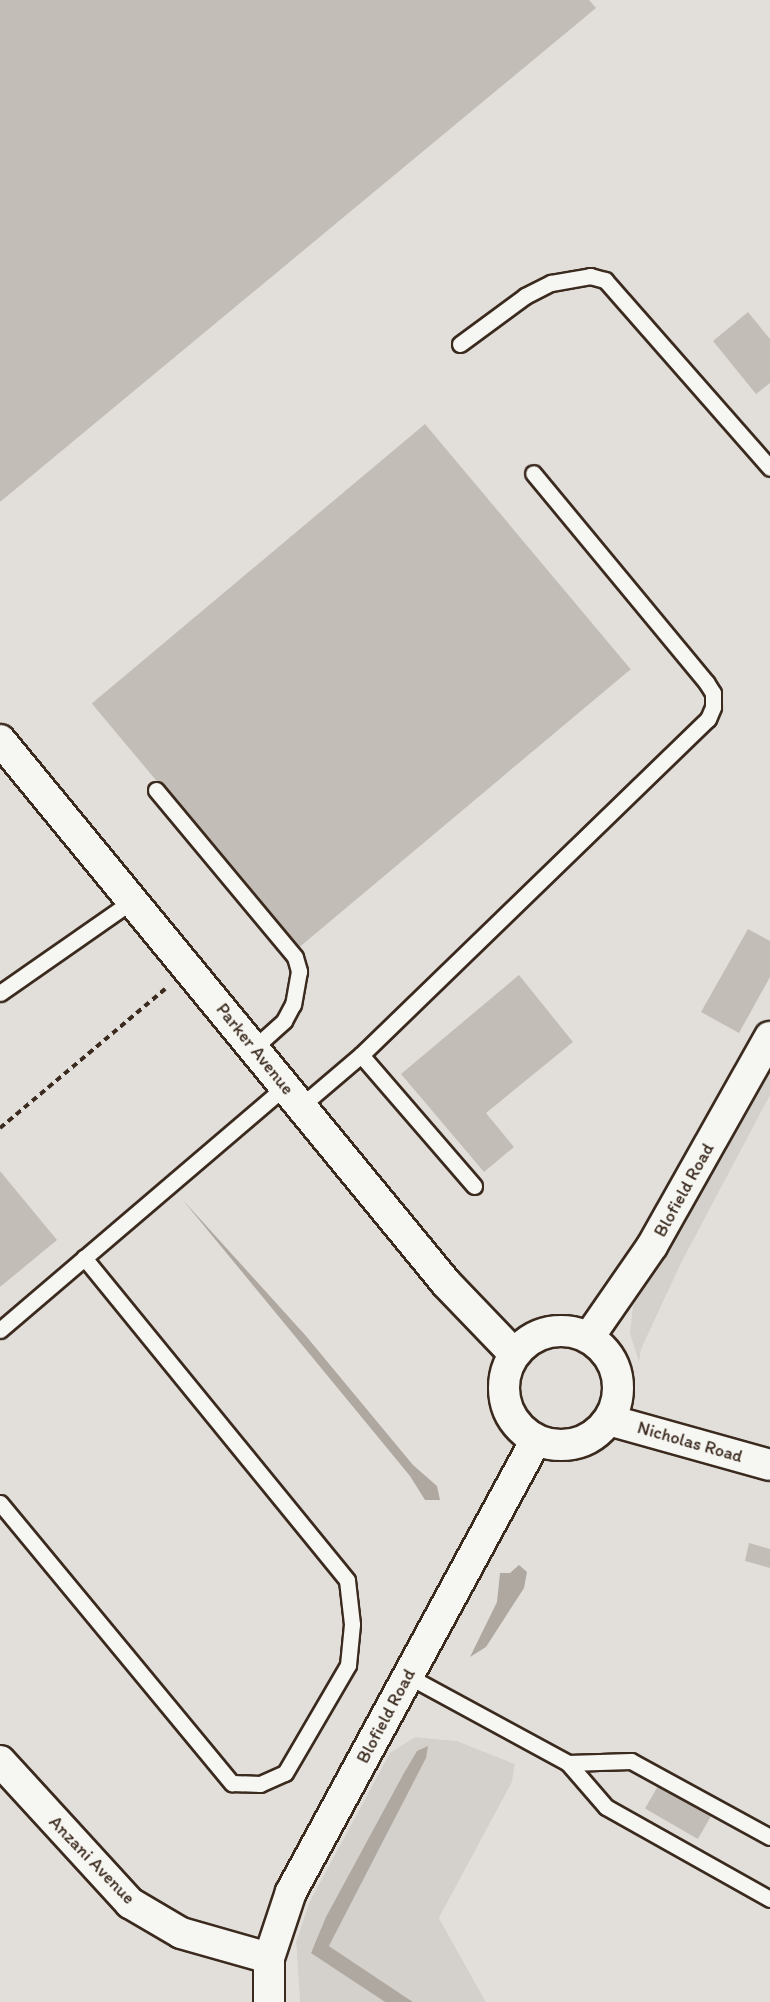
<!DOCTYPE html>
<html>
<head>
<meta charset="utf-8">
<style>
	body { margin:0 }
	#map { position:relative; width:770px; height:2002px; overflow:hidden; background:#efeeea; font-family:Itim,sans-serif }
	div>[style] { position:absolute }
	.built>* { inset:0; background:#e2dfdb }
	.green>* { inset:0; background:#d4d1cc }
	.water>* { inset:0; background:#afa8a1 }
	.building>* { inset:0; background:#c2bdb7; transform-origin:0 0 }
	.path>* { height:4px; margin-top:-2px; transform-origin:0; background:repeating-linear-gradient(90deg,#3b2a1e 0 6px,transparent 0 10.5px) }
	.roads { filter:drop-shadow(2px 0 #3b2a1e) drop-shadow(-2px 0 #3b2a1e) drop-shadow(0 2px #3b2a1e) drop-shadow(0 -2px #3b2a1e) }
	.service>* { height:15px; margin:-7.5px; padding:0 7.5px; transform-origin:7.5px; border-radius:7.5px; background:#f6f6f2 }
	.minor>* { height:30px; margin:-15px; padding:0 15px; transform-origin:15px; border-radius:15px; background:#f6f6f2 }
	.minor>.ring { margin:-15px; padding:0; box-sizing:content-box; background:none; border:30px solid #f6f6f2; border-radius:50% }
	span { translate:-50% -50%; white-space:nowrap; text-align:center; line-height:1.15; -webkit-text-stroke:4.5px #f6f6f2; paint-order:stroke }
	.street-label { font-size:18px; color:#3b2a1e }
</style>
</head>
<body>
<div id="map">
	<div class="built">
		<div style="clip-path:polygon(0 0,770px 0,770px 2002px,486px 2002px,439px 1918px,512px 1782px,515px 1764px,457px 1741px,415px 1737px,309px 1903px,296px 1942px,300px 2002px,0 2002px)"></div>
	</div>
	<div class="green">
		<div style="clip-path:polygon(770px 1029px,770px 1095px,681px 1263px,641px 1349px,639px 1362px,630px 1333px,633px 1306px,642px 1280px)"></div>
		<div style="clip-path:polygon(415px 1737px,457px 1741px,515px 1764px,512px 1782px,439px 1918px,486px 2002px,413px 2002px,329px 1946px,425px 1758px,311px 1952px,385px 2002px,300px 2002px,296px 1942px,309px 1903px,390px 1753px)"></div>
	</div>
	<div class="water">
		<div style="clip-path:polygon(182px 1199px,306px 1336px,413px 1465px,437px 1486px,440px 1500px,425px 1500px,410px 1476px)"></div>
		<div style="clip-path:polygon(519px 1565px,527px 1572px,524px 1588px,486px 1647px,470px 1657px,497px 1602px,500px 1573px,510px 1573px)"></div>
		<div style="clip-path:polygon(428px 1746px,426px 1758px,329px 1946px,413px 2002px,385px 2002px,311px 1953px,326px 1917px,404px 1773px,417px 1751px)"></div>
	</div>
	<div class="building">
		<div style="clip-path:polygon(0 0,589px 0,596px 8px,0 502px)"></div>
		<div style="clip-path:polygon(748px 312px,770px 339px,770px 383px,756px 394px,713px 341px)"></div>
		<div style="left:425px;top:424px;width:320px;height:435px;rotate:50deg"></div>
		<div style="clip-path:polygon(748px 929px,770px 941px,770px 977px,739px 1033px,701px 1012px)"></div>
		<div style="clip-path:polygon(519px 975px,573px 1042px,486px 1113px,514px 1147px,484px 1172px,401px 1074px)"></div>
		<div style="clip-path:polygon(0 1171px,57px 1240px,0 1287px)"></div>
		<div style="clip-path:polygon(749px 1543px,770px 1549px,770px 1568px,745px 1561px)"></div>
		<div style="left:658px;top:1786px;width:61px;height:26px;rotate:30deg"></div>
	</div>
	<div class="path">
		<div style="left:0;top:1128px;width:216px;rotate:-40.1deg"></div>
	</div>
	<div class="roads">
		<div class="service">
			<div style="left:460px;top:344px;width:81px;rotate:-36.4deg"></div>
			<div style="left:525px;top:296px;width:29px;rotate:-27deg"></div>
			<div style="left:551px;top:283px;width:40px;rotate:-10deg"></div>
			<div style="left:590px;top:276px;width:16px;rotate:15deg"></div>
			<div style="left:605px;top:280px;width:250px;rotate:48.7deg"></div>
			<div style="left:156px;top:790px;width:217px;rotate:50.2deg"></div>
			<div style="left:295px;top:957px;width:15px;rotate:74deg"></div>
			<div style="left:299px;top:971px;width:34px;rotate:100deg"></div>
			<div style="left:293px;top:1004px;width:19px;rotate:118deg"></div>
			<div style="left:284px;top:1021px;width:40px;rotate:138deg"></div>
			<div style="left:0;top:993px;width:161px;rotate:-34.9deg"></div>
			<div style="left:361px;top:1055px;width:483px;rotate:-44.1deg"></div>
			<div style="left:708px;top:719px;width:13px;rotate:-67deg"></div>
			<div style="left:713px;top:707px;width:14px;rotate:-90deg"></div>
			<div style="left:713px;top:693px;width:13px;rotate:-122deg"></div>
			<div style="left:706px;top:682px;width:271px;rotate:-129.6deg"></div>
			<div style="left:301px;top:1106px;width:79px;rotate:-40.4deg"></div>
			<div style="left:361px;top:1055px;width:173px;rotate:49.2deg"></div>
			<div style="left:0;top:1330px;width:375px;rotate:-40.5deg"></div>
			<div style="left:0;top:1503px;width:364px;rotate:50.4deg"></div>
			<div style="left:232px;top:1783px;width:28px;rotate:2deg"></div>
			<div style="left:260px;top:1784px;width:27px;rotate:-24deg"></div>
			<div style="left:285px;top:1773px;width:125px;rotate:-59.7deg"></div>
			<div style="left:348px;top:1665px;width:41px;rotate:-84.4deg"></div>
			<div style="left:352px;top:1624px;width:44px;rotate:-96.5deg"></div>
			<div style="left:347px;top:1580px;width:416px;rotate:-129.2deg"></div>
			<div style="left:408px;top:1676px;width:182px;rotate:28.5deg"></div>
			<div style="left:568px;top:1763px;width:58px;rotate:49.2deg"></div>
			<div style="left:606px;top:1807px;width:188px;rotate:29.3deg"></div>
			<div style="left:568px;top:1763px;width:63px;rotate:-1.8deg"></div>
			<div style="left:631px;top:1761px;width:158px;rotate:28.7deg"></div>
		</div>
		<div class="minor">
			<div style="left:0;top:740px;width:703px;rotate:50.6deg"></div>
			<div style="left:446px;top:1283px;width:98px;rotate:46.2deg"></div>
			<div class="ring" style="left:504px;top:1331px;width:84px;height:84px"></div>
			<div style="left:589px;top:1337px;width:111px;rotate:-55.3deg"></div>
			<div style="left:652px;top:1246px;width:240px;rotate:-60.6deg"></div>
			<div style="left:609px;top:1420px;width:167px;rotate:15.6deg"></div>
			<div style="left:0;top:1761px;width:193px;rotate:47.5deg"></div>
			<div style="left:130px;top:1903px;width:59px;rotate:30.5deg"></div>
			<div style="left:181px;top:1933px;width:91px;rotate:15.9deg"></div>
			<div style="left:269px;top:2002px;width:44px;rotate:-90deg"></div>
			<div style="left:269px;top:1958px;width:70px;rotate:-71.6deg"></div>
			<div style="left:291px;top:1892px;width:514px;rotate:-61.54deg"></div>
		</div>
	</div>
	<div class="street-label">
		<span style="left:255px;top:1049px;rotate:51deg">Parker Avenue</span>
		<span style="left:684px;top:1190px;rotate:-61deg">Blofield Road</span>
		<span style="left:690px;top:1442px;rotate:16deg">Nicholas Road</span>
		<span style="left:386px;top:1716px;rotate:-62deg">Blofield Road</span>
		<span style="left:92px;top:1860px;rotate:46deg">Anzani Avenue</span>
	</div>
</div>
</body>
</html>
